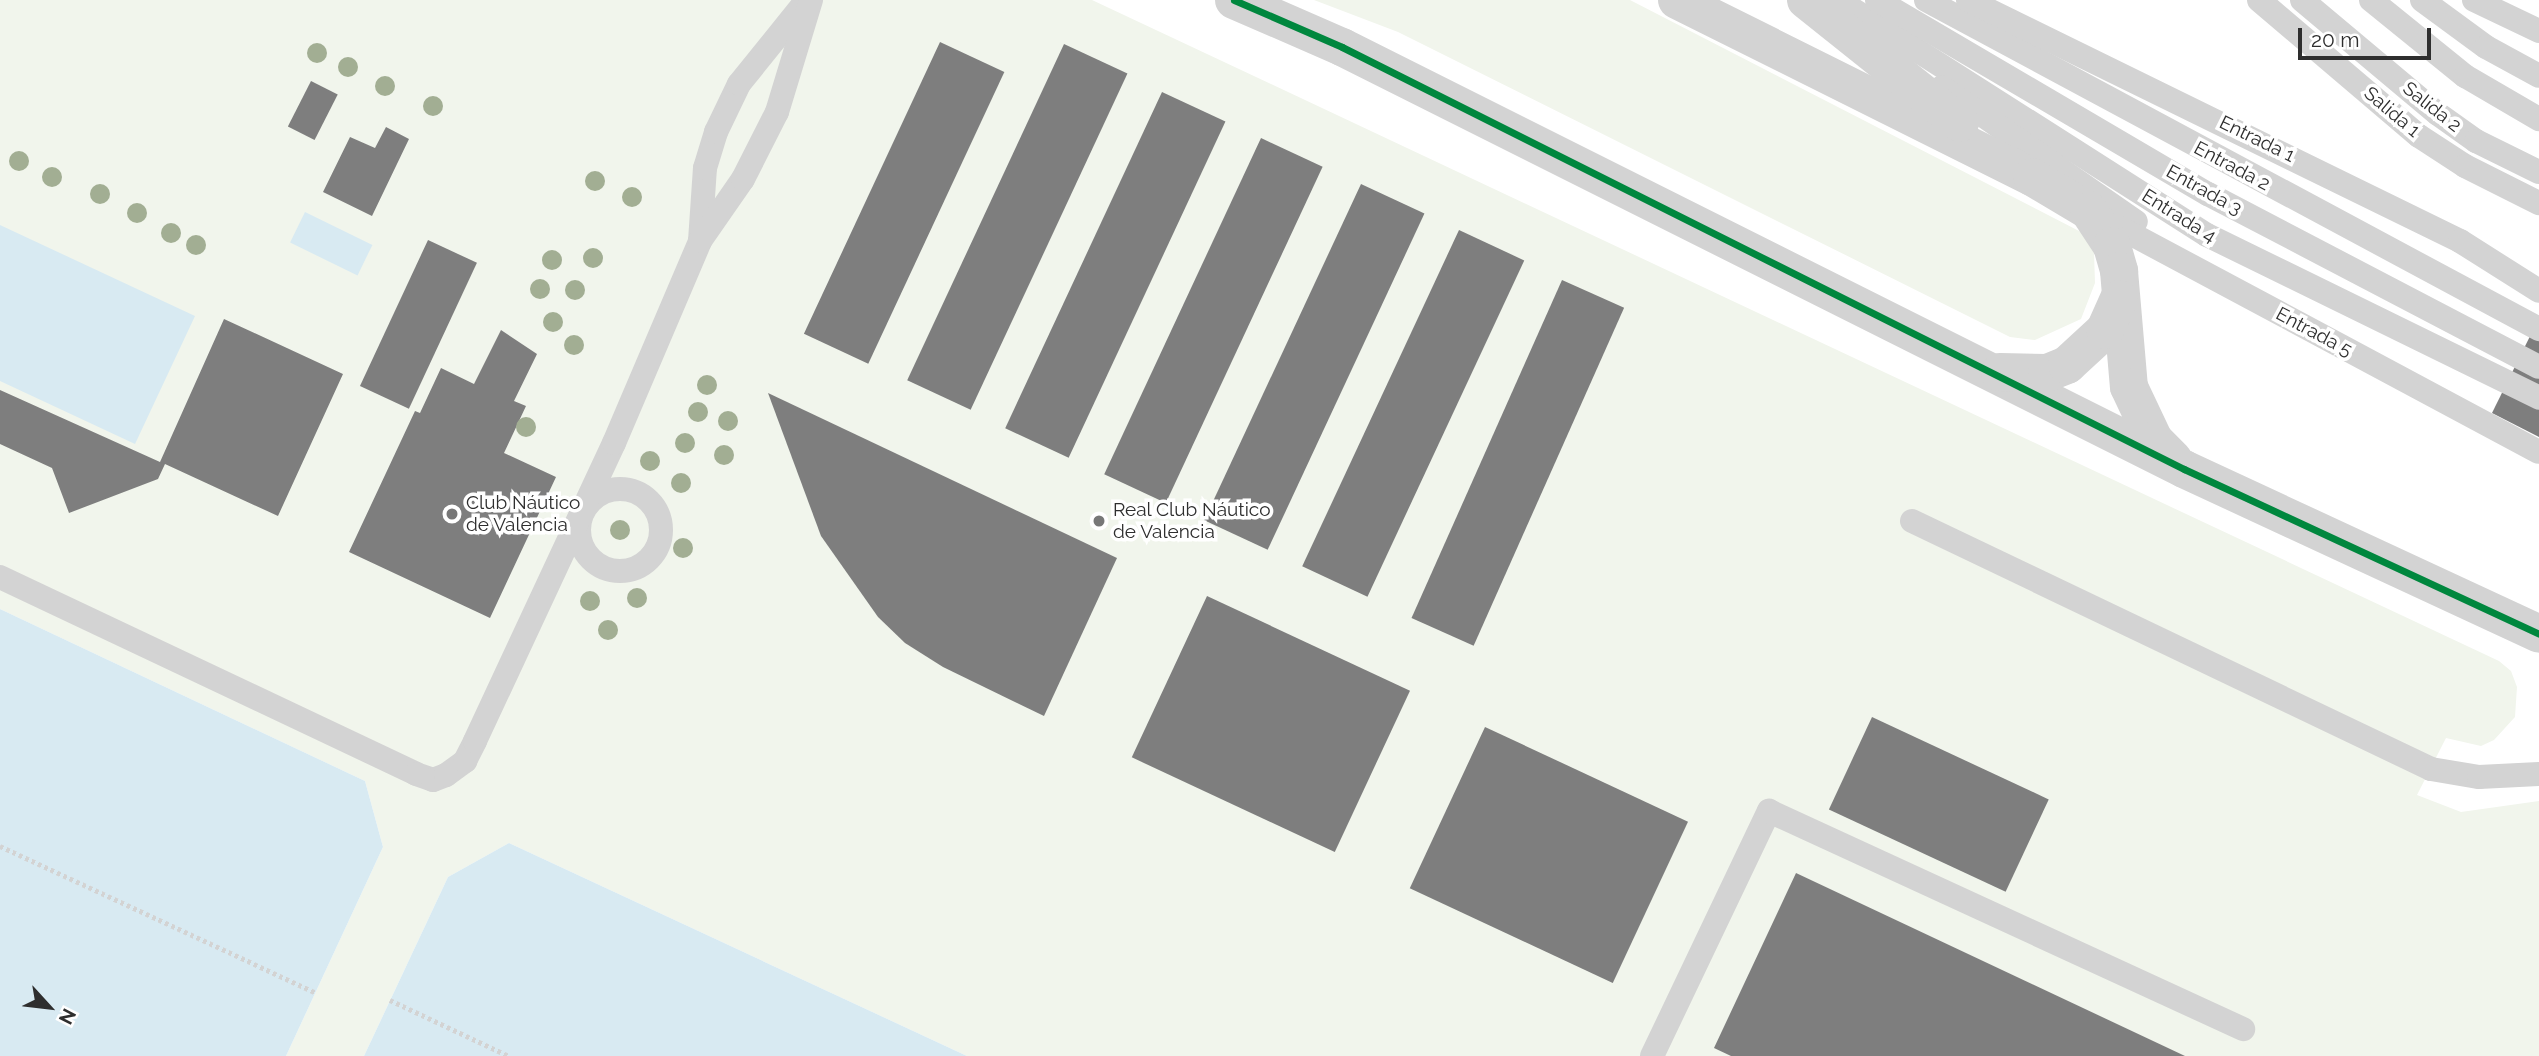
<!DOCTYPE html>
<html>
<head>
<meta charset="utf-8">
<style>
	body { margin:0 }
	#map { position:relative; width:2539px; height:1056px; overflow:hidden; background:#fff; font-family:Raleway,sans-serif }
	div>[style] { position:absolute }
	.green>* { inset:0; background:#f1f5ec }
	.water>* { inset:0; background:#d8eaf2; transform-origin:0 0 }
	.building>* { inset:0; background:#7e7e7e; transform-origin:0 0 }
	.path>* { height:4.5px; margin-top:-2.25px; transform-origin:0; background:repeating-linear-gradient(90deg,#d3d3d3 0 3.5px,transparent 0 7px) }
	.service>* { height:24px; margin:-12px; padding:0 12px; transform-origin:12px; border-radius:12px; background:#d3d3d3 }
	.service>.ring { margin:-12px; padding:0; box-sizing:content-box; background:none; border:24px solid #d3d3d3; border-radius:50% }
	.minor>* { height:38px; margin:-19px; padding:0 19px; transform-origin:19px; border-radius:19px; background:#d3d3d3 }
	.cycleway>* { height:7px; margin:-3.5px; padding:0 3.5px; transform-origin:3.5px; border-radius:3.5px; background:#00873e }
	.trees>* { width:20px; height:20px; margin:-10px; border-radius:50%; background:#a2ae93 }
	.dots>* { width:19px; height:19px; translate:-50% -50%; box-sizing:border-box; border:4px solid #fff; border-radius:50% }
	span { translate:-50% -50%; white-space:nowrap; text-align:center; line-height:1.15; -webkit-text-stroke:7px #fff; paint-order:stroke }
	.street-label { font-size:19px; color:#2e2e2e }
	.poi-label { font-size:19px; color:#2e2e2e }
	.left { translate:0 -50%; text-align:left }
	.north { position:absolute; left:14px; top:972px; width:70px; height:70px; -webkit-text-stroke:5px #fff; paint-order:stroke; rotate:117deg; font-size:19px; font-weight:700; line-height:28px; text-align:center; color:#2e2e2e }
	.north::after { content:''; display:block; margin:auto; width:24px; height:32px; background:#2e2e2e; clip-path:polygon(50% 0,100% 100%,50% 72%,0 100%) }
	.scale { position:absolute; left:2298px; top:28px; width:133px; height:32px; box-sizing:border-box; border:4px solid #2e2e2e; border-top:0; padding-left:9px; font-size:21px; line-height:24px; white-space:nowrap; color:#2e2e2e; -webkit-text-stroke:5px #fff; paint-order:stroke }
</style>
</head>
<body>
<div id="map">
	<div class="green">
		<div style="clip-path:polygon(0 0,1092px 0,2499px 661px,2511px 671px,2517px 687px,2515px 717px,2494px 740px,2481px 746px,2446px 738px,2417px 795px,2461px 812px,2539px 801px,2539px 1056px,967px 1056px,509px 843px,448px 877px,364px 1056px,286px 1056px,383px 847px,365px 781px,0 609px)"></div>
		<div style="clip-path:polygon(1314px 0,1630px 0,2081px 232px,2094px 252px,2095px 283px,2081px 319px,2035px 340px,2010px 337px,1398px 32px)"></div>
	</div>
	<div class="water">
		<div style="left:305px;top:212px;width:75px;height:34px;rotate:26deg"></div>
		<div style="clip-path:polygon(0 225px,195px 316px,135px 444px,0 381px)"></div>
		<div style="clip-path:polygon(0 609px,365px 781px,383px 847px,286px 1056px,0 1056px)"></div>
		<div style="clip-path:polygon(509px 843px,967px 1056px,364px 1056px,448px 877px)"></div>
	</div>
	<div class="building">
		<div style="left:940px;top:42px;width:71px;height:322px;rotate:25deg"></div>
		<div style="left:1064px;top:44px;width:70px;height:371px;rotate:25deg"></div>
		<div style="left:311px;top:81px;width:30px;height:51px;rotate:27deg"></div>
		<div style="left:1162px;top:92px;width:70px;height:371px;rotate:25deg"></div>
		<div style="clip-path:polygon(386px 127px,409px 139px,372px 216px,323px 192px,350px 137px,375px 148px)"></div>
		<div style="left:1261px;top:138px;width:68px;height:371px;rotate:25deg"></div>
		<div style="left:1361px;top:184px;width:70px;height:371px;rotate:25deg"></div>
		<div style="left:1459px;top:230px;width:72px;height:371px;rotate:25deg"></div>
		<div style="left:428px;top:240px;width:54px;height:161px;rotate:25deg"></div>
		<div style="left:1562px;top:280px;width:68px;height:370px;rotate:24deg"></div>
		<div style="clip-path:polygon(2539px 318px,2539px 437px,2492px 413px)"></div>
		<div style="clip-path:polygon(224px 319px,343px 374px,278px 516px,165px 464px,158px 479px,69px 513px,52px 468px,0 444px,0 390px,160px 462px)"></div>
		<div style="clip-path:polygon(501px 330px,537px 354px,514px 401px,526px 406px,504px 453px,556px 477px,490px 618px,349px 552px,415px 411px,420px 413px,441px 368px,474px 384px)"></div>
		<div style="clip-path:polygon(768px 393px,1117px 558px,1044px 716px,943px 667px,905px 643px,878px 617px,821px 536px)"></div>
		<div style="left:1207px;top:596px;width:224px;height:178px;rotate:25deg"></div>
		<div style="left:1872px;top:717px;width:195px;height:102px;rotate:25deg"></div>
		<div style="left:1485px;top:727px;width:224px;height:178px;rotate:25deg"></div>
		<div style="clip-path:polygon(1796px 873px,2185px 1056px,1731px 1056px,1714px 1048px)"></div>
	</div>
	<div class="path">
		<div style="left:0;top:846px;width:349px;rotate:24.9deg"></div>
		<div style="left:390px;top:1000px;width:132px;rotate:25.2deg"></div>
	</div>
	<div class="service">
		<div style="left:1838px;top:0;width:437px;rotate:32.5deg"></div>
		<div style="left:2207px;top:235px;width:370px;rotate:26.1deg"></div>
		<div style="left:1877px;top:0;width:384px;rotate:30.4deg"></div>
		<div style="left:2208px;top:194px;width:373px;rotate:27.6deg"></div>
		<div style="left:1926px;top:0;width:696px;rotate:28.22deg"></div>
		<div style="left:1968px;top:0;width:548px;rotate:26.1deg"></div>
		<div style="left:2460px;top:241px;width:93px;rotate:32.3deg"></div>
		<div style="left:2259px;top:0;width:210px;rotate:40.4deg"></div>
		<div style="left:2419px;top:136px;width:55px;rotate:33.1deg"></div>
		<div style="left:2465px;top:166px;width:83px;rotate:26.6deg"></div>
		<div style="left:2302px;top:0;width:177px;rotate:40deg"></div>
		<div style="left:2438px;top:114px;width:47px;rotate:35.4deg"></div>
		<div style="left:2476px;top:141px;width:70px;rotate:26.2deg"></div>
		<div style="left:2371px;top:0;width:121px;rotate:39deg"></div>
		<div style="left:2465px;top:76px;width:86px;rotate:30.2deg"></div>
		<div style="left:2422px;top:0;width:79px;rotate:36.3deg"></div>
		<div style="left:2486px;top:47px;width:60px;rotate:28.7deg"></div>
		<div style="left:2474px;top:0;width:72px;rotate:25.5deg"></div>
		<div style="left:1942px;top:87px;width:236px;rotate:34.8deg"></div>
		<div style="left:2096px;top:215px;width:502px;rotate:28.15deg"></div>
		<div style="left:700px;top:241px;width:73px;rotate:-86.1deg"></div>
		<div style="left:705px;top:168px;width:38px;rotate:-73deg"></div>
		<div style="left:716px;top:132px;width:53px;rotate:-64.4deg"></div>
		<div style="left:739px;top:84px;width:107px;rotate:-51.1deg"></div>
		<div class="ring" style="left:579px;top:489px;width:58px;height:58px"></div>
		<div style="left:1912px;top:521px;width:575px;rotate:25.54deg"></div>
		<div style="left:2431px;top:769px;width:49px;rotate:9.5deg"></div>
		<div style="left:2479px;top:777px;width:60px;rotate:-2.9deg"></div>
		<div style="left:0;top:577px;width:460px;rotate:25.3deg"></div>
		<div style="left:416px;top:774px;width:18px;rotate:19deg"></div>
		<div style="left:433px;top:780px;width:14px;rotate:-21deg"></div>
		<div style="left:446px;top:775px;width:24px;rotate:-36deg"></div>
		<div style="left:465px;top:761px;width:22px;rotate:-63deg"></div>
		<div style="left:475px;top:741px;width:329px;rotate:-65deg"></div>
		<div style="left:614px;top:443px;width:220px;rotate:-66.9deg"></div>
		<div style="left:700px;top:241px;width:75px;rotate:-55.3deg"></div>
		<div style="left:743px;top:179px;width:75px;rotate:-63.1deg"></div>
		<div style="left:777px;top:112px;width:117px;rotate:-73.1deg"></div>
		<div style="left:1652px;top:1056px;width:272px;rotate:-64.5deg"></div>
		<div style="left:1769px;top:811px;width:522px;rotate:24.7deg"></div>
	</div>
	<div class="minor">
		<div style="left:1234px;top:0;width:118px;rotate:23.5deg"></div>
		<div style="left:1342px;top:47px;width:942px;rotate:26.62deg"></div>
		<div style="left:2184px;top:469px;width:391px;rotate:24.9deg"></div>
		<div style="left:1677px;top:0;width:397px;rotate:26.5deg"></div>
		<div style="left:2032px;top:177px;width:66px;rotate:30.8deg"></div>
		<div style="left:2089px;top:211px;width:42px;rotate:56.7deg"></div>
		<div style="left:2112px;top:246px;width:26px;rotate:74deg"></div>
		<div style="left:2119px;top:271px;width:116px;rotate:85.1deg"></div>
		<div style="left:2129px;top:387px;width:59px;rotate:64.7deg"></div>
		<div style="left:2154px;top:440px;width:27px;rotate:45deg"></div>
		<div style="left:1806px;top:0;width:197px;rotate:38.6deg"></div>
		<div style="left:2000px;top:372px;width:47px;rotate:1.2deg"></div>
		<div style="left:2047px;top:373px;width:22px;rotate:-22deg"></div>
		<div style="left:2067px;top:365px;width:52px;rotate:-42.6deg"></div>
		<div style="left:2105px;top:330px;width:34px;rotate:-66deg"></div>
	</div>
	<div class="cycleway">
		<div style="left:1234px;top:0;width:118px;rotate:23.5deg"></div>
		<div style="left:1342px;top:47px;width:942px;rotate:26.62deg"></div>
		<div style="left:2184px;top:469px;width:391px;rotate:24.9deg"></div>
	</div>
	<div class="trees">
		<div style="left:317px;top:53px"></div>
		<div style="left:348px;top:67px"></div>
		<div style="left:385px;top:86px"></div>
		<div style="left:433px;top:106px"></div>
		<div style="left:19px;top:161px"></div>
		<div style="left:52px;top:177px"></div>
		<div style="left:595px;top:181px"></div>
		<div style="left:100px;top:194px"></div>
		<div style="left:632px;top:197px"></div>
		<div style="left:137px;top:213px"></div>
		<div style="left:171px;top:233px"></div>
		<div style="left:196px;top:245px"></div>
		<div style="left:593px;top:258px"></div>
		<div style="left:552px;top:260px"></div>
		<div style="left:540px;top:289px"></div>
		<div style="left:575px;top:290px"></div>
		<div style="left:553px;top:322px"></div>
		<div style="left:574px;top:345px"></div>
		<div style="left:707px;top:385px"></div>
		<div style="left:698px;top:412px"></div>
		<div style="left:728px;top:421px"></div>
		<div style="left:526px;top:427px"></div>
		<div style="left:685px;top:443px"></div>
		<div style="left:724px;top:455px"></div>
		<div style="left:650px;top:461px"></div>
		<div style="left:681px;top:483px"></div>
		<div style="left:620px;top:530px"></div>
		<div style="left:683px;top:548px"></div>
		<div style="left:637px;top:598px"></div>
		<div style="left:590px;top:601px"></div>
		<div style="left:608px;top:630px"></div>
	</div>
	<div class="dots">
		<div style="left:452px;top:514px;background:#777"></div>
		<div style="left:1099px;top:521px;background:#777"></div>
	</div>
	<div class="street-label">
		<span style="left:2432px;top:107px;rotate:38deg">Salida 2</span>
		<span style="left:2392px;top:112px;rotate:40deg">Salida 1</span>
		<span style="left:2257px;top:139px;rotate:26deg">Entrada 1</span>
		<span style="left:2232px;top:166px;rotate:28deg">Entrada 2</span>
		<span style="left:2204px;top:190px;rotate:29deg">Entrada 3</span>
		<span style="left:2179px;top:216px;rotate:32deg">Entrada 4</span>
		<span style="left:2314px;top:332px;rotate:28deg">Entrada 5</span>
	</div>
	<div class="poi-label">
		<span class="left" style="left:466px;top:514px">Club Náutico<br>de Valencia</span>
		<span class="left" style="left:1113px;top:521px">Real Club Náutico<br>de Valencia</span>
	</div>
	<div class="north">N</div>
	<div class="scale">20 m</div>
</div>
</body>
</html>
